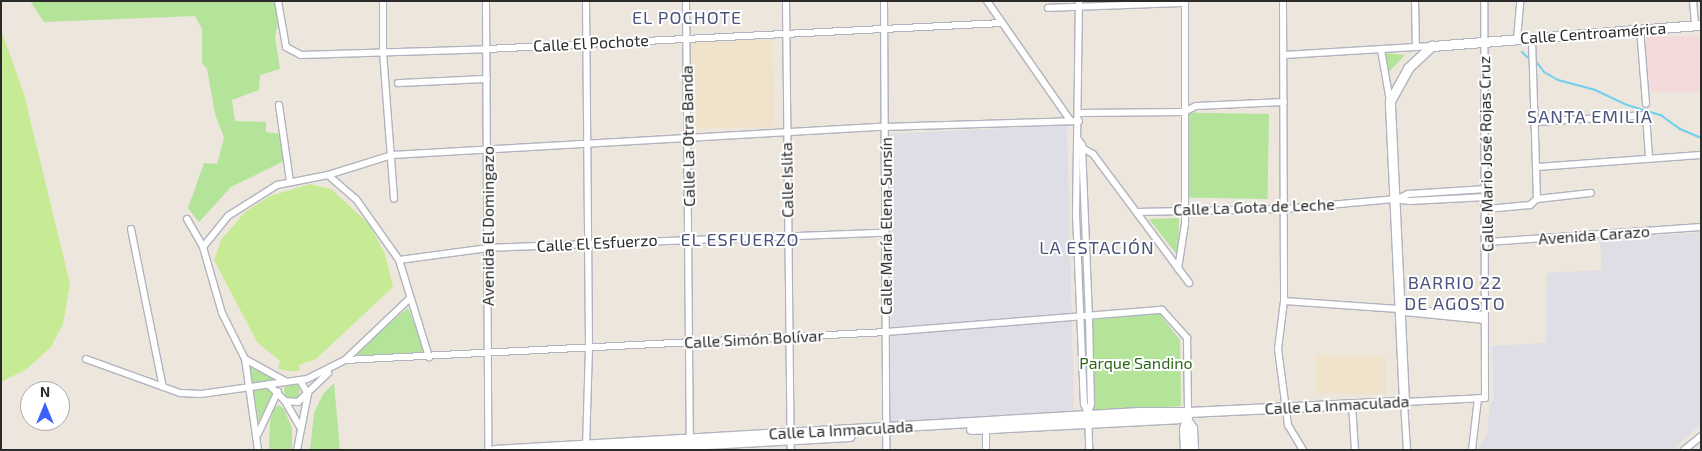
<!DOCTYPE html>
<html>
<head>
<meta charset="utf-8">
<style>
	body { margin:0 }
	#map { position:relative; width:1702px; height:451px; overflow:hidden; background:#ede6dd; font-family:"Exo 2",sans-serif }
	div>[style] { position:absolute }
	.industrial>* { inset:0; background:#dfdde5 }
	.education>* { inset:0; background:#efe3cc; transform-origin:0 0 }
	.medical>* { inset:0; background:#f4dadb; transform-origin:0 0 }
	.green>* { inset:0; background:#b3e499; transform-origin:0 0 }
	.round { border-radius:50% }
	.pitch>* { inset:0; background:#c7eb94 }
	.stream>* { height:2px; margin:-1px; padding:0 1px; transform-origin:1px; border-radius:1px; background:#6fcff0 }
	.roads { filter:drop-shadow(1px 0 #b1b3bf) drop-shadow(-1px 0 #b1b3bf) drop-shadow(0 1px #b1b3bf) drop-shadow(0 -1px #b1b3bf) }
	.street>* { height:6px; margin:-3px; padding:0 3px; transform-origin:3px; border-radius:3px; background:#fff }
	.secondary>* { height:9px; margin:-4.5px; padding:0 4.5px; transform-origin:4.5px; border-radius:4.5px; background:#fff }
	span { translate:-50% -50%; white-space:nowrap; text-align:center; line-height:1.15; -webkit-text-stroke:4px #fff; paint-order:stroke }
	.street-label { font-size:16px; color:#2b2b2b }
	.park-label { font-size:16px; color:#2b6919 }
	.neighbourhood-label { font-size:18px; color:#4a547c; letter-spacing:1px }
	.frame { position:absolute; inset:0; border:2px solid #2b2b2b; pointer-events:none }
	.north { position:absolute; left:20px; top:381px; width:50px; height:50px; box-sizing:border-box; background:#fff; border:1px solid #aaa; border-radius:50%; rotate:0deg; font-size:14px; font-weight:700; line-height:20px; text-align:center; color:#2b2b2b }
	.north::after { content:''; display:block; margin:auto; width:18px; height:22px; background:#3b61fc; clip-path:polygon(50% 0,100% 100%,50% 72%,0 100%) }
</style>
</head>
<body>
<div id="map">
	<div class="industrial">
		<div style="clip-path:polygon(1067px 125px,1074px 411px,889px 422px,892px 279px,888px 134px)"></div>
		<div style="clip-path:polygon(1701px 233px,1701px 424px,1672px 450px,1477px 450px,1487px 434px,1490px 405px,1494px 398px,1492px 346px,1546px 343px,1547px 273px,1602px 270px,1600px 238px)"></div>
	</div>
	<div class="education">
		<div style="left:773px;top:38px;width:89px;height:82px;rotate:89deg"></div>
		<div style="left:1386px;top:355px;width:39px;height:70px;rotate:90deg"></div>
	</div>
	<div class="medical">
		<div style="left:1701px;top:36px;width:56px;height:56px;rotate:90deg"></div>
	</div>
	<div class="green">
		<div style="clip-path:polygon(30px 1px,277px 1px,279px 18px,275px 37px,280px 69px,260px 75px,259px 90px,232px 100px,235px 121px,266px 122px,266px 132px,282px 134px,284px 161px,231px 187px,199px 222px,188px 208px,204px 163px,217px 164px,224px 138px,215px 114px,207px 69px,202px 63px,202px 29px,195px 16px,44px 22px)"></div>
		<div style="clip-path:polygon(1383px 53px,1405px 55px,1387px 74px)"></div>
		<div style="left:1269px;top:114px;width:85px;height:84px;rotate:91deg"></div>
		<div style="clip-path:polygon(1179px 218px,1178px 256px,1149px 219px)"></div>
		<div style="clip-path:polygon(408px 308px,428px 356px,345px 360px)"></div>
		<div style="clip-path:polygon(1159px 313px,1180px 340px,1181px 406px,1093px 412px,1089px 320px)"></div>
		<div style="clip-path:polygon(247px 366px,273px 377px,273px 380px,252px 384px)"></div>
		<div style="clip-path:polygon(334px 383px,340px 450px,310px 450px,314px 413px,323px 394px)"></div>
		<div class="round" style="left:284px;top:383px;width:16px;height:16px"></div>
		<div style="clip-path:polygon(269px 389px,273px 396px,259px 423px,253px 390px)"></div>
		<div style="clip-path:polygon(279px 405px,284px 409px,292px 428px,292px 450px,269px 450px,270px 421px,274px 408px)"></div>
	</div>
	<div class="pitch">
		<div style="clip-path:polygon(1px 30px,24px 94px,70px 284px,63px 324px,51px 347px,27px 369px,1px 382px)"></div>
		<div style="clip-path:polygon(310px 184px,331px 189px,369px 224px,385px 254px,393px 287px,316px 359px,299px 365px,300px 371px,290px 371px,278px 369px,280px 361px,257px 342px,214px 260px,221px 240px,245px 212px,270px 196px)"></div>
	</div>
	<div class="stream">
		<div style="left:1522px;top:52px;width:8px;rotate:45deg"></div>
		<div style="left:1535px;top:60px;width:15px;rotate:53deg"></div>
		<div style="left:1544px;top:72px;width:16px;rotate:30deg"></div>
		<div style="left:1558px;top:80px;width:38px;rotate:15deg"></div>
		<div style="left:1595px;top:90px;width:35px;rotate:25deg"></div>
		<div style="left:1627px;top:105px;width:37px;rotate:17deg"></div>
		<div style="left:1662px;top:116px;width:22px;rotate:36deg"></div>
		<div style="left:1680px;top:129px;width:23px;rotate:23deg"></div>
	</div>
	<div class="roads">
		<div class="street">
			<div style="left:278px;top:1px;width:47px;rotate:80.1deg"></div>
			<div style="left:286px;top:47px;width:17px;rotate:28deg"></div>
			<div style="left:301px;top:55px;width:186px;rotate:-1.8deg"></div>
			<div style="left:487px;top:49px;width:516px;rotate:-2.89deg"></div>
			<div style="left:383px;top:1px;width:51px;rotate:90deg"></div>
			<div style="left:383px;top:52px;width:147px;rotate:85.7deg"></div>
			<div style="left:486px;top:1px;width:449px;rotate:89.7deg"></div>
			<div style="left:586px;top:1px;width:346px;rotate:89.5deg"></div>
			<div style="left:589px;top:347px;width:103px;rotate:91.7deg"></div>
			<div style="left:686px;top:1px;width:449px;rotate:89.5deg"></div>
			<div style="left:786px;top:1px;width:449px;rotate:89.4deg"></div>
			<div style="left:884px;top:1px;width:449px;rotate:89.7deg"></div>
			<div style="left:987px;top:1px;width:145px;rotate:55.1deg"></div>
			<div style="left:1079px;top:1px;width:213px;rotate:90.8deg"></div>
			<div style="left:1076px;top:214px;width:190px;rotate:87.6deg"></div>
			<div style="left:1084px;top:404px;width:10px;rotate:66deg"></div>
			<div style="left:1088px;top:413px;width:37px;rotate:88deg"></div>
			<div style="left:1283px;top:1px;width:300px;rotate:89.8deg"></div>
			<div style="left:1284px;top:301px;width:48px;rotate:97.1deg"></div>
			<div style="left:1278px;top:349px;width:77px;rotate:82.5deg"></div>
			<div style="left:1288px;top:425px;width:29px;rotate:59deg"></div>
			<div style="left:1415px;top:1px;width:46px;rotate:88.8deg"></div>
			<div style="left:1693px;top:1px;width:24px;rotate:85deg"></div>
			<div style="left:1048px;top:8px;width:137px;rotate:-2.1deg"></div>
			<div style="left:1640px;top:29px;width:75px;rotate:85.4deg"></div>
			<div style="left:1517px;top:39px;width:38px;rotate:-85deg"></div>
			<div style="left:1381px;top:50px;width:52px;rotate:80deg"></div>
			<div style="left:1284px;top:55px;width:148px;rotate:-3.5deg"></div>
			<div style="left:398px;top:83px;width:89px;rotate:-2.6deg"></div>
			<div style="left:279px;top:105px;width:77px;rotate:81.8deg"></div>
			<div style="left:1079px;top:113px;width:105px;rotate:-0.5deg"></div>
			<div style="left:1184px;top:112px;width:13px;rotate:-27deg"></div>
			<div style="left:1196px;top:106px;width:88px;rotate:-2.6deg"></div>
			<div style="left:1536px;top:122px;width:110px;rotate:-3.6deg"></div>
			<div style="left:1646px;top:115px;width:42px;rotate:85.9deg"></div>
			<div style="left:1077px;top:138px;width:9px;rotate:54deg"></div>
			<div style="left:1082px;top:145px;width:173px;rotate:87.7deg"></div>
			<div style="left:1089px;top:318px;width:86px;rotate:88.7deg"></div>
			<div style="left:1091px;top:404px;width:9px;rotate:108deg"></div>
			<div style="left:1079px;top:146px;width:16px;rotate:30deg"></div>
			<div style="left:1093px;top:154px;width:161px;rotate:53.3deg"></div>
			<div style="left:1537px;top:167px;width:164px;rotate:-4.2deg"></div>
			<div style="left:328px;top:175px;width:37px;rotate:41deg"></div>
			<div style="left:356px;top:199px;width:75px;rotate:54.8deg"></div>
			<div style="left:399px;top:260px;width:102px;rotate:72.8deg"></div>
			<div style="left:1400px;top:198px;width:9px;rotate:-27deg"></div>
			<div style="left:1408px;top:194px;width:78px;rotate:-3.7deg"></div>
			<div style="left:1537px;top:199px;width:54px;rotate:-6.3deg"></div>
			<div style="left:1487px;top:209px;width:43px;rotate:-5.3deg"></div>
			<div style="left:1530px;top:205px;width:9px;rotate:-41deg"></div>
			<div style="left:1537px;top:199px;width:161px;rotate:-91.8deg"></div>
			<div style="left:1137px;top:212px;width:148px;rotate:-1.2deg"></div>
			<div style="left:1285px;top:209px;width:109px;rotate:-5.2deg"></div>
			<div style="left:1394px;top:199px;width:16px;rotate:7deg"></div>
			<div style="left:1410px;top:201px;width:77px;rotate:-3deg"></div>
			<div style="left:187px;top:219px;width:32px;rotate:60deg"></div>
			<div style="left:131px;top:229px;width:161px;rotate:78.6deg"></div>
			<div style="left:1487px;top:242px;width:215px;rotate:-4deg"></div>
			<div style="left:399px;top:260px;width:90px;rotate:-7.7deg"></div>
			<div style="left:488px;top:248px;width:398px;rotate:-2.2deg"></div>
			<div style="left:1178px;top:269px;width:46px;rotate:-81.2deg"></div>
			<div style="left:1185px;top:224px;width:223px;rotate:-90deg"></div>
			<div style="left:1284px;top:301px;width:201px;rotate:4deg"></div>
			<div style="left:1404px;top:312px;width:81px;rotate:5.6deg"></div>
			<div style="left:86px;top:359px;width:100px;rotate:19.9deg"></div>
			<div style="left:180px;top:393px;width:21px;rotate:3deg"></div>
			<div style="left:201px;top:394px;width:107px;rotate:-8.1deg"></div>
			<div style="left:307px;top:379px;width:42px;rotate:-26.6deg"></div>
			<div style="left:345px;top:360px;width:88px;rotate:-43.6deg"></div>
			<div style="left:245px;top:359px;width:46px;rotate:28.8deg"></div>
			<div style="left:345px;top:360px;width:542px;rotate:-2.96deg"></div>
			<div style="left:886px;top:332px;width:277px;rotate:-4.6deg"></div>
			<div style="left:1162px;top:310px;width:38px;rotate:48deg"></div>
			<div style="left:1187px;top:338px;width:74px;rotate:89.2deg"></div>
			<div style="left:268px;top:384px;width:24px;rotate:45deg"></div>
			<div style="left:285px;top:401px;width:13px;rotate:4deg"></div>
			<div style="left:298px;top:402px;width:42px;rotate:-44deg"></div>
			<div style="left:285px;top:401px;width:30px;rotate:60deg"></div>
			<div style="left:1352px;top:404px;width:46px;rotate:86.3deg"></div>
			<div style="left:258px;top:434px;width:47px;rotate:-65.1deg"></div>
			<div style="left:258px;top:450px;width:92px;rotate:-98.1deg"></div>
			<div style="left:245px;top:359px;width:51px;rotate:-116.6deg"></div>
			<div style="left:222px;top:313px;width:69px;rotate:-106.1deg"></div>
			<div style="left:203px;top:247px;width:40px;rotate:-51deg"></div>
			<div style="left:228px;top:216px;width:58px;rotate:-32.3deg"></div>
			<div style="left:277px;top:185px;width:52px;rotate:-11.1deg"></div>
			<div style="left:328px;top:175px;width:67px;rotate:-17.4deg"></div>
			<div style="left:392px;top:155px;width:494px;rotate:-3.3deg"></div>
			<div style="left:885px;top:127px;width:194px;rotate:-1.8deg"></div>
			<div style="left:297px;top:450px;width:57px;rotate:-78.9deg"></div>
			<div style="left:308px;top:394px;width:16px;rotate:-120deg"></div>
			<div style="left:986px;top:450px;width:24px;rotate:-90deg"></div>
			<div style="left:1407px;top:450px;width:48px;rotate:-93.6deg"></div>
			<div style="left:1404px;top:402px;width:81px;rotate:-2.8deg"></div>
			<div style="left:1485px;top:398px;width:397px;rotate:-90.1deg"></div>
			<div style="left:1472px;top:450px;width:52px;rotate:-83.4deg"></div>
			<div style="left:1684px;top:450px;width:22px;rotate:-39deg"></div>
		</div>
		<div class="secondary">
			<div style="left:1188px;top:422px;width:7px;rotate:56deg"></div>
			<div style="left:1192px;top:428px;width:22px;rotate:87deg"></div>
			<div style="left:971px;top:429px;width:207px;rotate:-3deg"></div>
			<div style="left:1178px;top:418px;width:12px;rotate:-31deg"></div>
			<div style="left:494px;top:450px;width:646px;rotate:-3.37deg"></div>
			<div style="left:1139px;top:412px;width:49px"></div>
			<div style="left:1188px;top:412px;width:216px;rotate:-2.7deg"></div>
			<div style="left:1404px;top:402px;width:301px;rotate:-92.7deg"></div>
			<div style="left:1390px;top:101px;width:38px;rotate:-61deg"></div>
			<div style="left:1408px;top:68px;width:33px;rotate:-43deg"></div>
			<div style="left:1432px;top:46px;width:270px;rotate:-4.5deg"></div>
			<div style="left:600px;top:450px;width:250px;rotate:-3.2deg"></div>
			<div style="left:1185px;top:450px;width:21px;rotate:-93deg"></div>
			<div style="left:1184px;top:429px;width:17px;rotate:-77deg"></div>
		</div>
	</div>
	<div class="street-label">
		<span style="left:1593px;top:33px;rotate:-4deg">Calle Centroamérica</span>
		<span style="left:591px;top:43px;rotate:-3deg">Calle El Pochote</span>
		<span style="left:688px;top:136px;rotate:-91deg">Calle La Otra Banda</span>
		<span style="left:1486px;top:154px;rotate:-91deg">Calle Mario José Rojas Cruz</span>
		<span style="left:787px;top:180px;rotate:-91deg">Calle Islita</span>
		<span style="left:1254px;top:207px;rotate:-2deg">Calle La Gota de Leche</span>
		<span style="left:488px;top:226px;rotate:-90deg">Avenida El Domingazo</span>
		<span style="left:886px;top:226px;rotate:-90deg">Calle María Elena Sunsín</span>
		<span style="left:1594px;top:235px;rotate:-4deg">Avenida Carazo</span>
		<span style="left:597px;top:243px;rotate:-3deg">Calle El Esfuerzo</span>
		<span style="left:754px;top:339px;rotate:-3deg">Calle Simón Bolívar</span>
		<span style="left:1337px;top:405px;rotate:-3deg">Calle La Inmaculada</span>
		<span style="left:841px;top:430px;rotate:-3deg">Calle La Inmaculada</span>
	</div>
	<div class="park-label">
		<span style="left:1136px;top:363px">Parque Sandino</span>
	</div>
	<div class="neighbourhood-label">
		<span style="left:687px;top:17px">EL POCHOTE</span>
		<span style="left:1590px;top:116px">SANTA EMILIA</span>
		<span style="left:740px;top:239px">EL ESFUERZO</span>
		<span style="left:1097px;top:247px">LA ESTACIÓN</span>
		<span style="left:1455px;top:293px">BARRIO 22<br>DE AGOSTO</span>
	</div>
	<div class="frame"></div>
	<div class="north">N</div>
</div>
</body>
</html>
